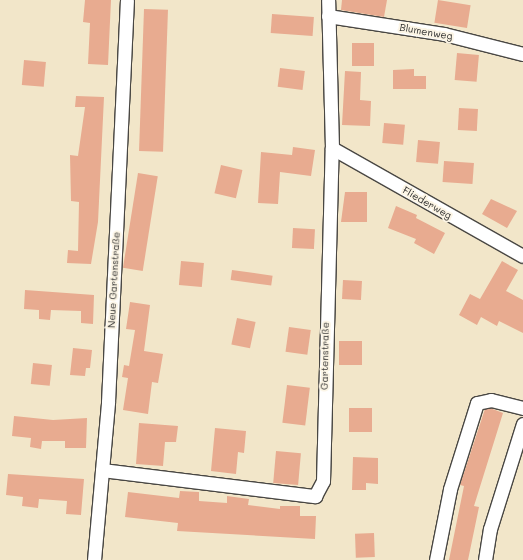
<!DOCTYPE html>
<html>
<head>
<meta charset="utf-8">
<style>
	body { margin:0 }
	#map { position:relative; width:523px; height:560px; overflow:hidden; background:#f2e6c9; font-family:Mali,sans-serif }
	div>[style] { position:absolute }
	.building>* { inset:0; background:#e8ab90; transform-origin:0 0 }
	.roads { filter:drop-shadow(1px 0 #494743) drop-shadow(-1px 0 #494743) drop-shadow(0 1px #494743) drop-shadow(0 -1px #494743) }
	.minor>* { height:13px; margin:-6.5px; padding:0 6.5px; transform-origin:6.5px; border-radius:6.5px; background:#fff }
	span { translate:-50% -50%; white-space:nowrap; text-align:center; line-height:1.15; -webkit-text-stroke:4px #fcf5e5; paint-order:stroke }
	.street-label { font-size:10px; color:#2b2b2b }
</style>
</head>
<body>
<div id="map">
	<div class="building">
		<div style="clip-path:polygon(85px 0,111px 0,108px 65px,88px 64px,90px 23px,83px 22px)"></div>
		<div style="clip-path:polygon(342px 0,387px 0,384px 17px,341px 10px)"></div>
		<div style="left:438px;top:0;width:33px;height:23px;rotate:9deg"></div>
		<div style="left:144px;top:9px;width:24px;height:142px;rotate:2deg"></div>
		<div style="left:272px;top:14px;width:42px;height:19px;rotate:4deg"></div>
		<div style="left:352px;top:43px;width:22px;height:23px"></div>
		<div style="left:457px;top:53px;width:22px;height:27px;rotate:5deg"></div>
		<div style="left:24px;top:60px;width:22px;height:25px;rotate:5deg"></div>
		<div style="left:280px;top:68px;width:25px;height:19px;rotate:7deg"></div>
		<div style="clip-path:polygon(414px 69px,414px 76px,426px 76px,426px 89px,393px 89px,393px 70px)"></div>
		<div style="clip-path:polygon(345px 71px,361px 72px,360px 100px,371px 101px,370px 126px,342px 125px)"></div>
		<div style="clip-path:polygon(76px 96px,104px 97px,98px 222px,91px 264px,67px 263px,68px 250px,78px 251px,79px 202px,71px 201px,70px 155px,78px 156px,85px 107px,75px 107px)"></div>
		<div style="left:459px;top:108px;width:19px;height:22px;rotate:3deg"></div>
		<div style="left:384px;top:123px;width:21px;height:20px;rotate:5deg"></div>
		<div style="left:418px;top:140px;width:22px;height:22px;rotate:5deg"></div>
		<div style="clip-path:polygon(293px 147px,315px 150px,311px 176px,280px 172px,278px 204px,258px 203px,261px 152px,292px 155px)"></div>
		<div style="left:444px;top:161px;width:30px;height:21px;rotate:4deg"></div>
		<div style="left:221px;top:165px;width:22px;height:29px;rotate:13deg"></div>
		<div style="left:138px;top:173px;width:20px;height:96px;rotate:9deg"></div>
		<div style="clip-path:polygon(345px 192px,367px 192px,367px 222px,341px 222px)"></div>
		<div style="clip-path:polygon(491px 199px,517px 211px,507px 228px,482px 214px)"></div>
		<div style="clip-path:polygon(396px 206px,417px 215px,416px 218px,445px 233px,434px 254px,414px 243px,416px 239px,388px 228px)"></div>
		<div style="left:293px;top:228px;width:22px;height:20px;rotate:3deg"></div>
		<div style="left:181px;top:261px;width:23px;height:24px;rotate:5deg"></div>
		<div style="clip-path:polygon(502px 261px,518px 270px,506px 291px,523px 300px,523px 333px,499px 321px,497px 326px,481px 317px,477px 325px,459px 315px,470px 294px,480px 299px)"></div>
		<div style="left:232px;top:270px;width:41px;height:10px;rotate:8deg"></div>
		<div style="left:343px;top:280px;width:19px;height:19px;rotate:3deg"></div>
		<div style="clip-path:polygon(25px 290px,94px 295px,93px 324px,81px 323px,81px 311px,51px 310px,50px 320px,39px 319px,39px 310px,24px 309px)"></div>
		<div style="clip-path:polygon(130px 302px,150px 305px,144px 351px,163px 354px,158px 383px,152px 382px,148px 414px,123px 410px,128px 378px,122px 377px,124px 365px,129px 366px,135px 330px,126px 329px)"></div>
		<div style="left:237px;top:318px;width:19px;height:27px;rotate:12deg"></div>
		<div style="left:289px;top:327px;width:22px;height:25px;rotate:8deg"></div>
		<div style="left:339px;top:341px;width:23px;height:24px"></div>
		<div style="clip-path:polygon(73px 348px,92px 350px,90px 368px,86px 368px,85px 376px,70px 375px)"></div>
		<div style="left:33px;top:363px;width:19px;height:21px;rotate:6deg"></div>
		<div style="left:287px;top:385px;width:23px;height:38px;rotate:7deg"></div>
		<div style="left:349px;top:408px;width:23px;height:24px"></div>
		<div style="clip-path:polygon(490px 408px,503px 413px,474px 506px,479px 507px,468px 560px,449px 560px,464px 486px,460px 485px,485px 409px)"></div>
		<div style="clip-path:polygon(14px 416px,53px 420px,87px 418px,86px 448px,65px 448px,65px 441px,42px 441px,41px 449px,30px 447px,31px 438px,12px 436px)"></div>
		<div style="clip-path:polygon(139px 423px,178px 426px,176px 442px,165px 442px,163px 466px,136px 464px)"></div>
		<div style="clip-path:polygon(215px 428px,246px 431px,244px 453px,238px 452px,236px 474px,211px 471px)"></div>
		<div style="left:276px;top:451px;width:25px;height:32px;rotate:5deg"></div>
		<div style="clip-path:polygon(353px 457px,378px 458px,378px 484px,366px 483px,366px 490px,352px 490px)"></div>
		<div style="clip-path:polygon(8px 474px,84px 479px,81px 515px,66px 514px,67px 501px,39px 499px,38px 508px,22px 506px,23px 497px,6px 495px)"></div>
		<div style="clip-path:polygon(180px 491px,199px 492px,199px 501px,227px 503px,227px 496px,249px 499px,248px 505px,280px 509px,280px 506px,300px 506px,300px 516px,316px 516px,315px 539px,177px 531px,178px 523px,125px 517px,128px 492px,179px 498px)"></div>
		<div style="left:374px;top:533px;width:24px;height:19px;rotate:88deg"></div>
	</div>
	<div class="roads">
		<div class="minor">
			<div style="left:328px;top:16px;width:117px;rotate:8.8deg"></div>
			<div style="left:444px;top:34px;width:81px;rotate:14.2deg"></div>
			<div style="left:332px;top:148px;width:219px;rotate:29.5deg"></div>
			<div style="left:102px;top:470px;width:215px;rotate:7deg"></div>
			<div style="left:315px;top:496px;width:17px;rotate:-62deg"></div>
			<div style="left:323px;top:481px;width:333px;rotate:-88.5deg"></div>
			<div style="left:332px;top:148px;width:148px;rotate:-91.5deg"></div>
			<div style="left:94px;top:560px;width:159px;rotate:-84.9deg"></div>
			<div style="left:108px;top:402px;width:402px;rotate:-87.3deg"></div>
			<div style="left:436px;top:560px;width:72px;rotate:-78.8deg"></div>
			<div style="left:450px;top:489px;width:90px;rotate:-72.6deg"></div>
			<div style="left:477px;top:403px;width:14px;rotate:-12deg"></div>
			<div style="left:491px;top:400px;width:33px;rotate:14deg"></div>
			<div style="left:485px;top:560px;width:31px;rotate:-81deg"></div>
			<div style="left:490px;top:529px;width:110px;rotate:-72.6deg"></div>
		</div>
	</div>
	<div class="street-label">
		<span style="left:426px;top:32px;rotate:10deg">Blumenweg</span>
		<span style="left:427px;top:203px;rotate:30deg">Fliederweg</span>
		<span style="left:114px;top:280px;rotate:-87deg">Neue Gartenstraße</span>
		<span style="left:325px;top:356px;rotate:-89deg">Gartenstraße</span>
	</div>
</div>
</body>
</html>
